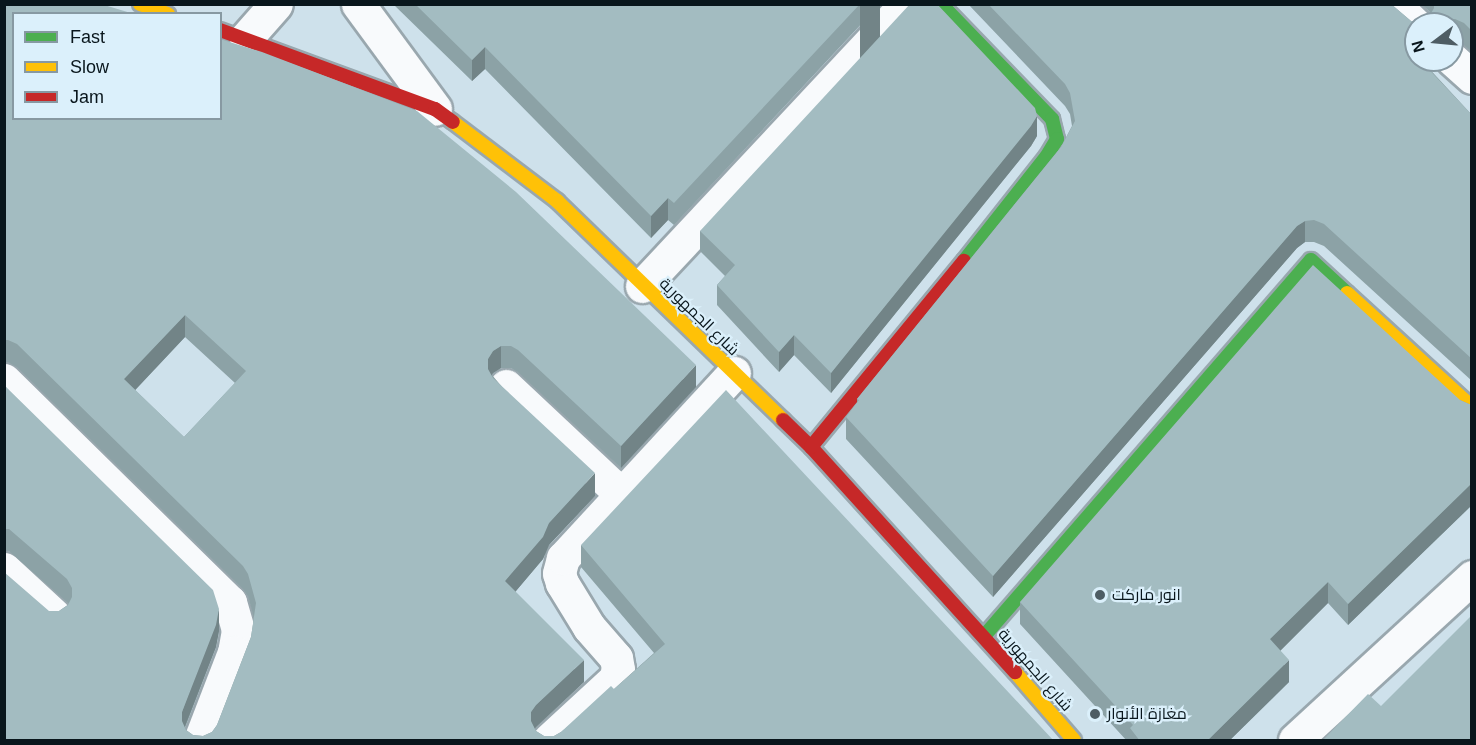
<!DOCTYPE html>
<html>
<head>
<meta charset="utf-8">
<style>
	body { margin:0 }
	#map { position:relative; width:1476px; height:745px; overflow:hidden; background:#cee1eb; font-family:Arial,Cairo,sans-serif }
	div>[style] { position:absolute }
	.roads { filter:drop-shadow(2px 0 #99a7ae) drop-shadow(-2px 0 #99a7ae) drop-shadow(0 2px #99a7ae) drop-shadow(0 -2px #99a7ae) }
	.street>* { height:33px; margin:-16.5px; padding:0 16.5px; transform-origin:16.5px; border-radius:16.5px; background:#f8fafc }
	.fast>* { height:14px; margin:-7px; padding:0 7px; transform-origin:7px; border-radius:7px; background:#4caf50 }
	.slow>* { height:14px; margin:-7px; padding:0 7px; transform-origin:7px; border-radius:7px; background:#ffc107 }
	.jam>* { height:14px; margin:-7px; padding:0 7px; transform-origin:7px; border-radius:7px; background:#c62828 }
	.wall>* { inset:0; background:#8ca2a6 }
	.shaded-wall>* { inset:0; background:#728487; transform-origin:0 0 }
	.building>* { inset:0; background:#a3bcc1 }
	.dots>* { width:16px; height:16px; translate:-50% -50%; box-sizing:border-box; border:3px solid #dbf0fb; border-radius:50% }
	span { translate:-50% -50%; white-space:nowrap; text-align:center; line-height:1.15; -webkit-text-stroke:4.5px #dbf0fb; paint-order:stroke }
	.street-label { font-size:16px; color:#09161c }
	.poi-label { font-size:16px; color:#09161c }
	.left { translate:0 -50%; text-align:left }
	.frame { position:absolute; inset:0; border:6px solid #09161c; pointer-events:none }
	.legend { position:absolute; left:12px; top:12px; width:210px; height:108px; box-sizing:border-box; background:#dbf0fb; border:2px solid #8799a2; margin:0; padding:8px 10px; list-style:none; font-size:18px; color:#09161c }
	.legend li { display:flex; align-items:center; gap:12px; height:30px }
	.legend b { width:30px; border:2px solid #8799a2 }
	.north { position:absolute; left:1404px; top:12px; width:60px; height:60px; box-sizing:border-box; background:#dbf0fb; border:2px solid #8799a2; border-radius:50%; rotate:254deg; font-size:16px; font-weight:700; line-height:24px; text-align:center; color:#09161c }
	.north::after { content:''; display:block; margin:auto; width:21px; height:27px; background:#4e5d64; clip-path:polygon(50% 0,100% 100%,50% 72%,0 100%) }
</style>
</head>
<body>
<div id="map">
	<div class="roads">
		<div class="street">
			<div style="left:358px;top:4px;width:130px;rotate:53.7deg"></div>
			<div style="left:1394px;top:4px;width:30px;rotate:44deg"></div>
			<div style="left:246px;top:38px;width:45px;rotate:-48.6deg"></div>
			<div style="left:1452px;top:59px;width:27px;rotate:42deg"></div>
			<div style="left:642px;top:286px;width:386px;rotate:-46.9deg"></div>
			<div style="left:4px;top:380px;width:317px;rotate:44.5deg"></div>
			<div style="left:230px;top:602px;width:29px;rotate:74deg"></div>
			<div style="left:238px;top:630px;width:22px;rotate:100deg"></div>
			<div style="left:234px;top:652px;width:94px;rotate:111.1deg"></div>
			<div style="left:506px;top:386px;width:159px;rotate:43.2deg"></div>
			<div style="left:4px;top:569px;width:68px;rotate:42.6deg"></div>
			<div style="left:549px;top:740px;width:90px;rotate:-42.7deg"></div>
			<div style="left:615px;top:679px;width:10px;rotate:-73deg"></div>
			<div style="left:618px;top:669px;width:11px;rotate:-100deg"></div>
			<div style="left:616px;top:658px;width:41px;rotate:-131.1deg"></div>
			<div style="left:589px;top:627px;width:52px;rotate:-121.5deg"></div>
			<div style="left:562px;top:583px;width:10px;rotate:-107deg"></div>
			<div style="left:559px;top:573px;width:16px;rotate:-75deg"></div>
			<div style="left:563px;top:558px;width:252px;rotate:-47.3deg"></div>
			<div style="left:1295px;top:740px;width:241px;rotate:-42.6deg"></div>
		</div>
		<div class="fast">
			<div style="left:941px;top:4px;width:160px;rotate:46deg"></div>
			<div style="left:1052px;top:119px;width:21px;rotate:76deg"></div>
			<div style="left:1057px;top:139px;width:21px;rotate:121deg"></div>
			<div style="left:1046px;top:157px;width:132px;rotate:128.3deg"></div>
			<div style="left:984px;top:636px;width:498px;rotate:-49deg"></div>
			<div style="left:1311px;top:260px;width:49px;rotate:42.5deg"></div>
		</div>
		<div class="slow">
			<div style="left:140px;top:4px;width:30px;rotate:20deg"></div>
			<div style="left:453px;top:122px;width:131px;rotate:37.2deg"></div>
			<div style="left:557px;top:201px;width:315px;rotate:44.1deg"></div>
			<div style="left:1347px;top:293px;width:169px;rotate:42.4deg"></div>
			<div style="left:1015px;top:672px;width:90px;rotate:49.1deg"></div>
		</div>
		<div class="jam">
			<div style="left:220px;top:30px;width:229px;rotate:20.2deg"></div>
			<div style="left:435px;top:109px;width:22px;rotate:36deg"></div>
			<div style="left:783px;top:420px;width:39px;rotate:44deg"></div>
			<div style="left:811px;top:447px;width:304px;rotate:47.8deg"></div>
			<div style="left:811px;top:447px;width:241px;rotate:-50.6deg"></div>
		</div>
	</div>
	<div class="wall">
		<div style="clip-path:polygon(evenodd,4px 4px,696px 387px,621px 468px,518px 372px,511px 368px,501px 368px,493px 373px,492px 375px,595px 496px,549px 545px,543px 559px,515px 592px,584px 682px,536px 727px,535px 729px,536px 731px,544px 736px,554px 736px,561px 732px,614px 689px,654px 653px,581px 567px,581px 545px,1054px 741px,4px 741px,49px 611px,59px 611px,69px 604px,67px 602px,9px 551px,4px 551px,4px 385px,219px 631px,216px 647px,185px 728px,186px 730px,193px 735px,203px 736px,212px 732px,217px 725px,251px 637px,254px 618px,248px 596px,243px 589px,17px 367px,8px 362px,4px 362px,4px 4px,185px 337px,235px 383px,184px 437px,135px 390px,185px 337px)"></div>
		<div style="clip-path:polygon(393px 4px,880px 4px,674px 225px,668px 220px,651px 238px,485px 69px,472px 81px)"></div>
		<div style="clip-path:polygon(968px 4px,1391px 4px,1411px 21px,1421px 21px,1429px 17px,1431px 14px,1429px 11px,1421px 4px,1472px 4px,1472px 52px,1464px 45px,1455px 41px,1452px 41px,1452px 24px,1416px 24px,1424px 63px,1472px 115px,1472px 381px,1324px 246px,1314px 242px,1305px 242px,1297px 248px,993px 597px,846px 439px,846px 417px,857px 403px,857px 399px,1061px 147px,1072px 126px,1070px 114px,1065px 106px)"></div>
		<div style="clip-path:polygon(1037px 136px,1031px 146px,831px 393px,794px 355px,779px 372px,717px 305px,717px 285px,725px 276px,700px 251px,700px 231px)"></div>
		<div style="clip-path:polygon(1460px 400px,1469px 404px,1472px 404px,1472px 505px,1348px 625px,1328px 603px,1280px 651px,1289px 682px,1229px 741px,1127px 741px,1020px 624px,1020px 602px)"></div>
	</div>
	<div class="shaded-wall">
		<div style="left:860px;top:4px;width:20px;height:272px"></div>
		<div style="clip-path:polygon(485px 47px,485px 69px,472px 81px,472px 60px)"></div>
		<div style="clip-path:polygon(1416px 49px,1416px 60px,1427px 60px,1413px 74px,1413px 52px)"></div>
		<div style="clip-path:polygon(1037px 116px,1037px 136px,1031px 146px,831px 393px,831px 373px)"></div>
		<div style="clip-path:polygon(668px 198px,668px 220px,651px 238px,651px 216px)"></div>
		<div style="clip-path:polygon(1305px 221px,1305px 242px,1297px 248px,993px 597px,993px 576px,1297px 226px)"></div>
		<div style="clip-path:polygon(185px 315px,185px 337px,124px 402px,124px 379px)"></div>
		<div style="clip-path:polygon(794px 335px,794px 355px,779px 372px,779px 352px)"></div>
		<div style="clip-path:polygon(501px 346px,501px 368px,493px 373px,488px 381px,488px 359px,493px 351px)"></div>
		<div style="clip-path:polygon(696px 365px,696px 387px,621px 468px,621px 446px)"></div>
		<div style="clip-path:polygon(595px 473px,595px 496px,549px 545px,543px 559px,505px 604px,505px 581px,549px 523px)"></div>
		<div style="clip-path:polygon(1472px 483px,1472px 505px,1348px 625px,1348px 604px)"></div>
		<div style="clip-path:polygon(1328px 582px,1328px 603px,1270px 661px,1270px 639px)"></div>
		<div style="clip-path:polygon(219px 609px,219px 631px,216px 647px,182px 734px,182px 712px)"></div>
		<div style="clip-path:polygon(584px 660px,584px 682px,536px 727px,531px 734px,531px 712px,536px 705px)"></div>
		<div style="clip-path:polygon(1289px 660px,1289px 682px,1229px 741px,1207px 741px)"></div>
	</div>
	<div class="building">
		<div style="clip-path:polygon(evenodd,4px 4px,101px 4px,134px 14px,14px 14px,14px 118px,220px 118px,220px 39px,262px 52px,417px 111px,516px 192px,696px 365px,621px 446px,518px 350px,511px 346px,501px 346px,493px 351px,488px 359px,488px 369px,493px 378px,595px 473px,549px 523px,543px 537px,505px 581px,584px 660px,536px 705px,531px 712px,531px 721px,536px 731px,544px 736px,554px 736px,561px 732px,611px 686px,614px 689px,665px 644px,581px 545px,726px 390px,1054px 741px,4px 741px,4px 572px,49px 611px,59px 611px,68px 605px,72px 597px,72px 588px,67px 579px,9px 529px,4px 529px,4px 385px,213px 590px,219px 609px,216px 625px,182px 712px,182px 721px,186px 730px,193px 735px,203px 736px,212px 732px,217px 725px,251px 637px,256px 603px,248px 574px,243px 566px,17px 344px,8px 340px,4px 340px,4px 4px,185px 315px,246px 371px,184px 437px,124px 379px,185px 315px)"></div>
		<div style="clip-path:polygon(415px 4px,860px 4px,674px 203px,668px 198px,651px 216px,485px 47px,472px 60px)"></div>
		<div style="clip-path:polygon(910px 4px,937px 4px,1035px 108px,1037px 116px,1031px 126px,831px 373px,794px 335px,779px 352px,717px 285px,735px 265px,700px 231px)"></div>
		<div style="clip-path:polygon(988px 4px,1391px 4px,1411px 21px,1421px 21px,1429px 17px,1434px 8px,1434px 4px,1472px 4px,1472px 31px,1464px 23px,1455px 19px,1446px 20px,1441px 24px,1416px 24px,1416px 49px,1413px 52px,1416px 55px,1416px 60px,1420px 60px,1472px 115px,1472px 359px,1324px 224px,1314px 220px,1305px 221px,1297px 226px,993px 576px,846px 417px,859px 400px,857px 399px,1061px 147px,1075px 121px,1070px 93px,1065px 84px)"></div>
		<div style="clip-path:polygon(1313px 265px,1460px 400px,1469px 404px,1472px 404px,1472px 483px,1348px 604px,1328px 582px,1270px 639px,1289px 660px,1207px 741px,1140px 741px,1130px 728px,1133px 725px,1020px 602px)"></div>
		<div style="clip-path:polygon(1472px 615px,1472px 741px,1322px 741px,1368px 694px,1381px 706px)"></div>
	</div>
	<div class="dots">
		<div style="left:1100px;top:595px;background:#4e5d64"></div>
		<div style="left:1095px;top:714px;background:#4e5d64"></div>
	</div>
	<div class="street-label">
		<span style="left:699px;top:317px;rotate:44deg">شارع الجمهورية</span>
		<span style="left:1035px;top:670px;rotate:49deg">شارع الجمهورية</span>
	</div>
	<div class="poi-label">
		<span class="left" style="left:1112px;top:595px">انور ماركت</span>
		<span class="left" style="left:1107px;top:714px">مغازة الأنوار</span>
	</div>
	<div class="frame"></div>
	<ul class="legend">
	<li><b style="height:8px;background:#4caf50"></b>Fast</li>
	<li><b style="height:8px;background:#ffc107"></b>Slow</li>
	<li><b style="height:8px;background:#c62828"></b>Jam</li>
	</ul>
	<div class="north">N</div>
</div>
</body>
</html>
